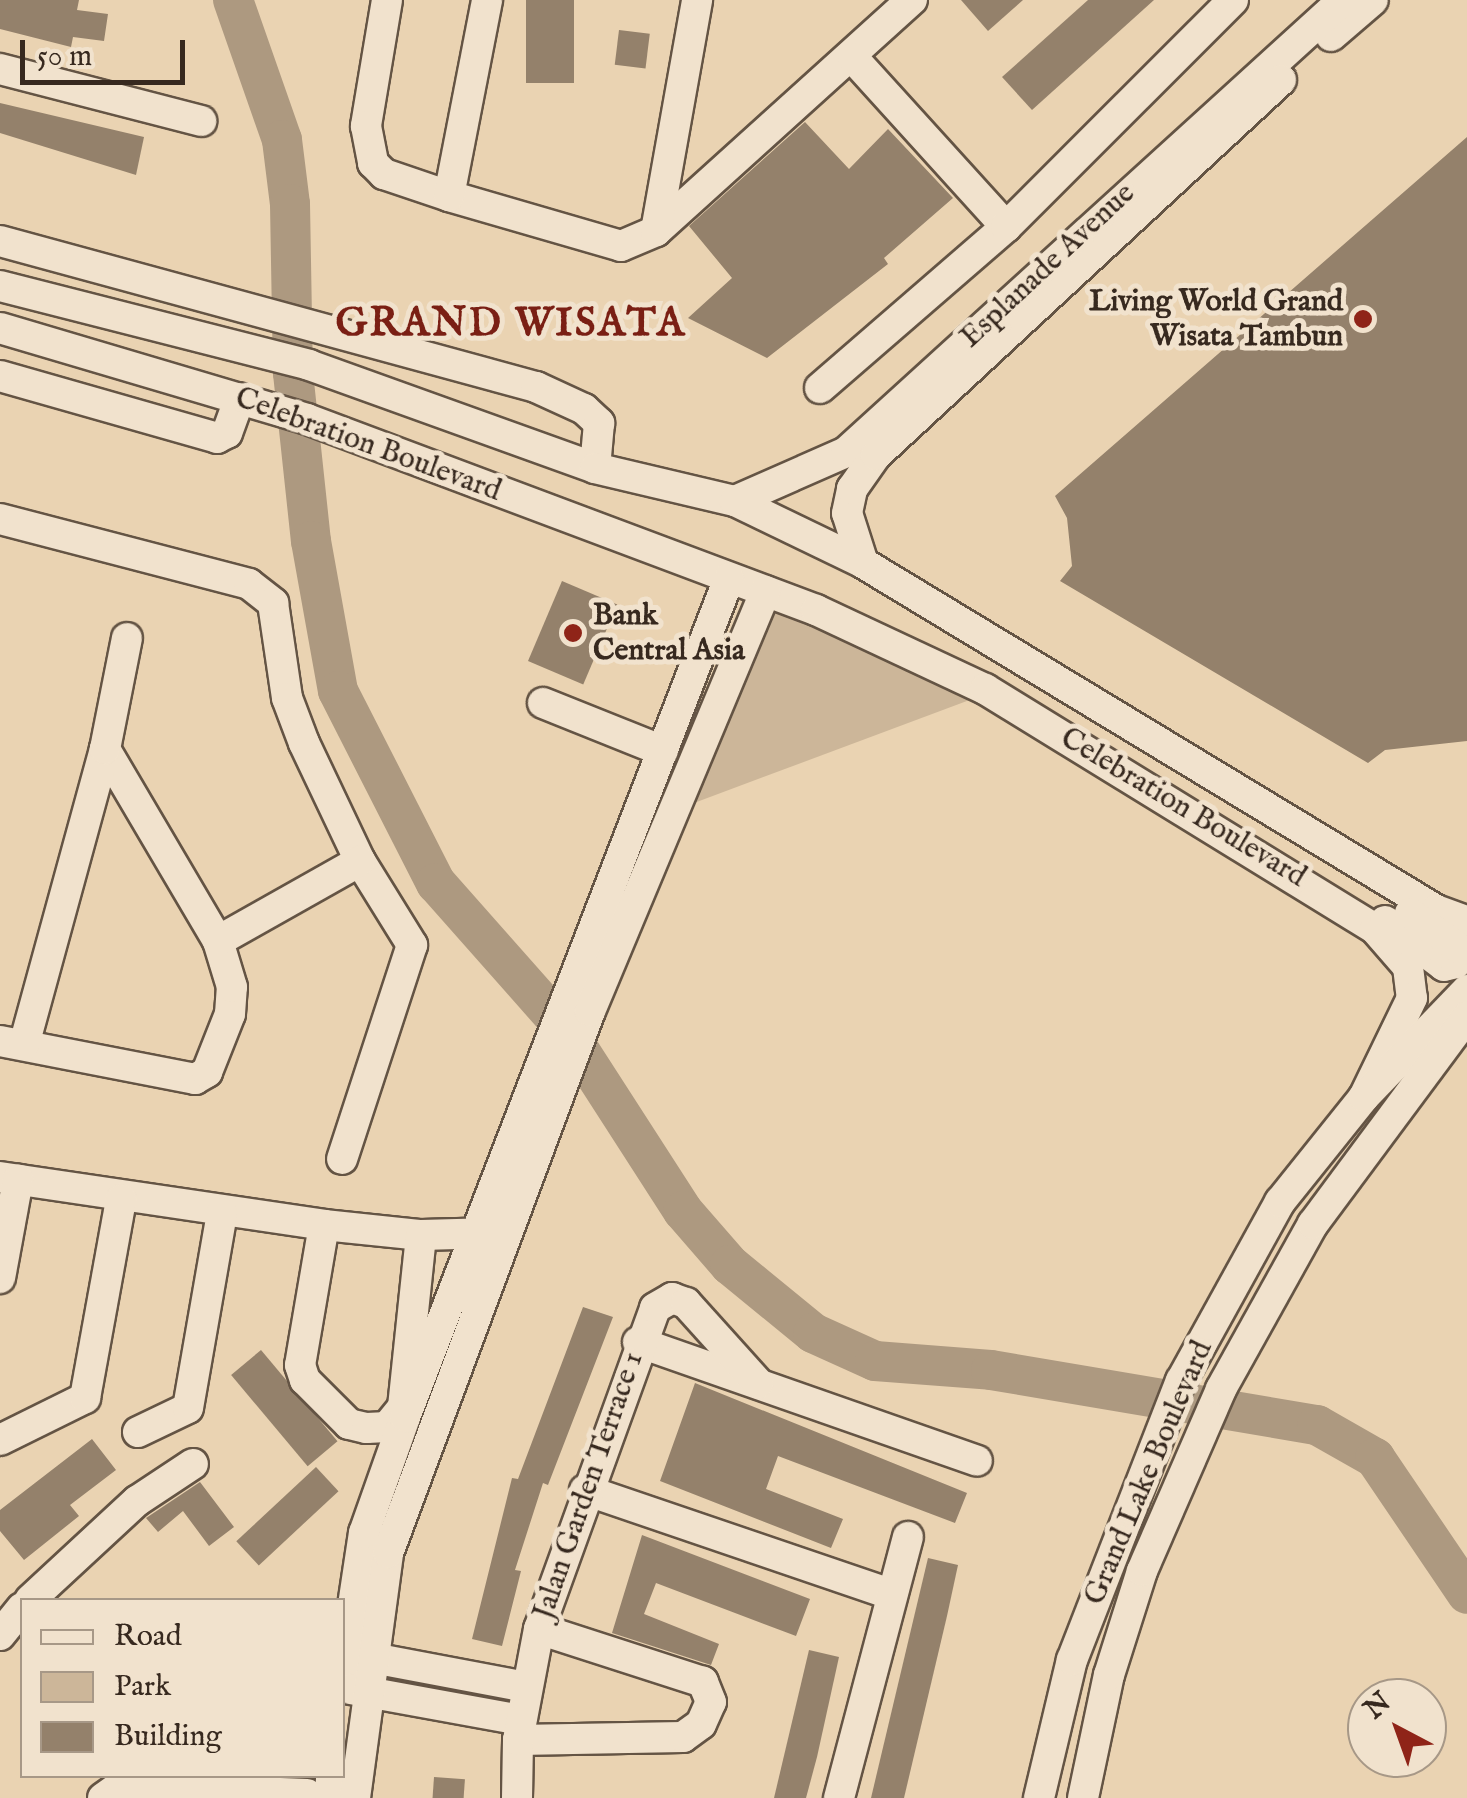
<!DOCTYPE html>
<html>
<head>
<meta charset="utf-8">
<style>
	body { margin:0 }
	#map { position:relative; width:1467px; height:1798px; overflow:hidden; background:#ead3b2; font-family:"IM FELL English",serif }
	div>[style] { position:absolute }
	.green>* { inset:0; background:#ccb699 }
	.river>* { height:40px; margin:-20px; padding:0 20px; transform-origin:20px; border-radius:20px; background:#ad9980 }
	.building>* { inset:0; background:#94816b; transform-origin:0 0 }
	.roads { filter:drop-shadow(2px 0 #645444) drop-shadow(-2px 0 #645444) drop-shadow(0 2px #645444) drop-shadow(0 -2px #645444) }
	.minor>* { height:30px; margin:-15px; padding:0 15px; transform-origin:15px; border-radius:15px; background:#f1e2cd }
	.dots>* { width:28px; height:28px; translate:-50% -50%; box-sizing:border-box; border:5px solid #f1e2cd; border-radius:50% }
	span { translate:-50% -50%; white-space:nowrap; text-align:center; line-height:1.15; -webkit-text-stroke:10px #f1e2cd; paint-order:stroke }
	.street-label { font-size:30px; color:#37291f }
	.poi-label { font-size:30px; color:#37291f; font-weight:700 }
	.right { translate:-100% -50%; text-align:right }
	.left { translate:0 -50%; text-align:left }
	.district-label { font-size:40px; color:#7a1f14; font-weight:700; letter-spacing:2.5px }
	.legend { position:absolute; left:20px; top:1598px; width:325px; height:180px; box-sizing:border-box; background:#f1e2cd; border:2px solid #a79887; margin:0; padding:12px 18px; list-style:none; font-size:30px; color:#37291f }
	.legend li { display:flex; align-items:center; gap:20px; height:50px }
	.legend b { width:50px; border:2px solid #a79887 }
	.north { position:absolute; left:1347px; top:1678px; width:100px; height:100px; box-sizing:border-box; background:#f1e2cd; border:2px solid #a79887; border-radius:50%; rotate:319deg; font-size:28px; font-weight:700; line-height:40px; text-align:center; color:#37291f }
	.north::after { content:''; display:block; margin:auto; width:35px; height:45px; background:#8f2418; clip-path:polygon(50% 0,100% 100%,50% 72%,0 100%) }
	.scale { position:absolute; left:20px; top:40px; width:165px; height:45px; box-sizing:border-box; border:5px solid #37291f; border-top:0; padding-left:12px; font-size:30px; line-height:35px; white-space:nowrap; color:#37291f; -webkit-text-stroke:8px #f1e2cd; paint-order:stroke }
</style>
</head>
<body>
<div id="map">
	<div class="green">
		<div style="clip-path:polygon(766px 591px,991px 692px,670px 812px)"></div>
	</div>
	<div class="river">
		<div style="left:233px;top:0;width:148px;rotate:70.7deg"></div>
		<div style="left:282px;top:140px;width:64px;rotate:82.9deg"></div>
		<div style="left:290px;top:204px;width:169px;rotate:89deg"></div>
		<div style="left:293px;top:373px;width:169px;rotate:83.9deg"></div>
		<div style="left:311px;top:541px;width:152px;rotate:79.8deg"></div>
		<div style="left:338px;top:691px;width:216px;rotate:63deg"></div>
		<div style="left:436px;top:883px;width:198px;rotate:48.5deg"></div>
		<div style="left:567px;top:1031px;width:214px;rotate:57.2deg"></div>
		<div style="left:683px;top:1211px;width:72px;rotate:49deg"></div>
		<div style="left:730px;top:1265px;width:107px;rotate:39.3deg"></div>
		<div style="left:813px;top:1333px;width:68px;rotate:24.3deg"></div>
		<div style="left:875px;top:1361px;width:116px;rotate:4.4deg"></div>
		<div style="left:991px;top:1370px;width:331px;rotate:9.6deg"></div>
		<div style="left:1317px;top:1425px;width:67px;rotate:29.6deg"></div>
		<div style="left:1375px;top:1458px;width:164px;rotate:55.9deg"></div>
	</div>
	<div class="building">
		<div style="clip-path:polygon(0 0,79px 0,77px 10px,108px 14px,104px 41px,73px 37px,71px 47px,0 29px)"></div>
		<div style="left:526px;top:0;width:48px;height:83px"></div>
		<div style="clip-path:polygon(961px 0,1023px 0,988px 31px)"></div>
		<div style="clip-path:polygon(1088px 0,1154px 0,1032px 110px,1002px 77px)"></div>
		<div style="left:619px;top:30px;width:31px;height:35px;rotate:7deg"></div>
		<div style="clip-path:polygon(0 103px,144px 137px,136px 175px,0 133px)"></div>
		<div style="clip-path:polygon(805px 122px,849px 169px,888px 129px,953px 198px,884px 258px,888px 264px,767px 358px,688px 318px,732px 278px,689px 226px)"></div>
		<div style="clip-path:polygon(1467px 137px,1467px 741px,1385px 750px,1368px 763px,1060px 581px,1072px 566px,1067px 518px,1055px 496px)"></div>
		<div style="left:562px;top:581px;width:60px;height:87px;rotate:23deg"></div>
		<div style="clip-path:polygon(583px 1307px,613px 1317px,548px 1485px,543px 1483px,515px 1570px,521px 1571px,502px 1646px,472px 1639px,512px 1478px,518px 1479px)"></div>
		<div style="left:261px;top:1350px;width:119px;height:39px;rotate:50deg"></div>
		<div style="clip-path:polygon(695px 1383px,967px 1493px,955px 1523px,778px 1456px,766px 1489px,843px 1519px,831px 1548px,660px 1481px)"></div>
		<div style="clip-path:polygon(92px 1439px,116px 1470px,70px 1505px,79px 1516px,24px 1560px,0 1531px,0 1510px)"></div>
		<div style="left:316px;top:1467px;width:33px;height:109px;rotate:47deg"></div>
		<div style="clip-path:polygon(200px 1482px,234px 1527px,209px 1546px,183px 1511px,158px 1532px,146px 1518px)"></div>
		<div style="clip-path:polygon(642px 1535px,810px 1599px,796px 1636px,656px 1583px,644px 1614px,719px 1644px,711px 1665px,612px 1633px)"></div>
		<div style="clip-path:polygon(928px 1558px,958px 1565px,947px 1616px,904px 1798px,871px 1798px)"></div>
		<div style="clip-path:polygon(809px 1650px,839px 1657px,817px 1757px,806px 1798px,774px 1798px)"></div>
		<div style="left:434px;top:1777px;width:31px;height:21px;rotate:4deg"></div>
	</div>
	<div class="roads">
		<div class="minor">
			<div style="left:387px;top:0;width:128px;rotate:99.5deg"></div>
			<div style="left:366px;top:126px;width:38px;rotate:79deg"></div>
			<div style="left:373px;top:163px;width:16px;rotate:45deg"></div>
			<div style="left:384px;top:174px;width:69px;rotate:18.7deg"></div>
			<div style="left:449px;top:196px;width:179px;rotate:16.2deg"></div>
			<div style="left:621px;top:246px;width:38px;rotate:-23deg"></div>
			<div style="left:656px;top:231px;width:345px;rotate:-42.1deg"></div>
			<div style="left:1331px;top:36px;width:55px;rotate:-40.6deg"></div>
			<div style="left:853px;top:58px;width:228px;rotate:47.8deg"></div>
			<div style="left:0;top:69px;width:208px;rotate:14.5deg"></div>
			<div style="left:449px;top:196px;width:200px;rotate:-79deg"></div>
			<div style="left:656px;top:231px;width:235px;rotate:-79.9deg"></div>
			<div style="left:0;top:241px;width:556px;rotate:15.24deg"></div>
			<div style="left:536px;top:387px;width:53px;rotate:24.6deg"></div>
			<div style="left:584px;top:409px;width:21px;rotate:43deg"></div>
			<div style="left:599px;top:423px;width:45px;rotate:95.1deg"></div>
			<div style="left:0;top:286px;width:319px;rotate:14.3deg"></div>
			<div style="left:309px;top:365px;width:304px;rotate:19.8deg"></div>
			<div style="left:595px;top:468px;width:144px;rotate:13.3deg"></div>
			<div style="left:735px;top:501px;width:142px;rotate:25.8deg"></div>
			<div style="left:863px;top:563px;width:670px;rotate:31.2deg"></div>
			<div style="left:1436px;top:910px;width:33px;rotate:20deg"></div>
			<div style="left:0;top:328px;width:320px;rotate:16.5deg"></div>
			<div style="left:307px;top:419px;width:544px;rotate:20.57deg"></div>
			<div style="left:816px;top:610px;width:187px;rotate:25.1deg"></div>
			<div style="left:985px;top:689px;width:458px;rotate:31.6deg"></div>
			<div style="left:1375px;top:929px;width:50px;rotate:49deg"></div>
			<div style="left:1408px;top:967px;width:31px;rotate:83deg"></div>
			<div style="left:1412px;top:998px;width:110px;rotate:115.9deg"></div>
			<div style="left:0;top:376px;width:226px;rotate:15.9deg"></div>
			<div style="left:217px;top:438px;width:11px;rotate:-27deg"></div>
			<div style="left:227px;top:433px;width:37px;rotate:-70deg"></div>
			<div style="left:820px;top:388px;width:246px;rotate:-40.9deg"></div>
			<div style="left:1006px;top:227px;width:321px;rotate:-45deg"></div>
			<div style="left:735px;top:501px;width:121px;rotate:-23.8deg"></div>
			<div style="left:846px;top:452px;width:672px;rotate:-42.29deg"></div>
			<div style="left:0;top:519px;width:257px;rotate:14.6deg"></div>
			<div style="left:249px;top:584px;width:31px;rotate:38deg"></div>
			<div style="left:273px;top:603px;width:96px;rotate:81.6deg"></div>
			<div style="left:287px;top:698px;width:48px;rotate:69.3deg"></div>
			<div style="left:304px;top:743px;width:131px;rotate:64.6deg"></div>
			<div style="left:360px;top:861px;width:99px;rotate:58.2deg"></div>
			<div style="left:412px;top:945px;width:225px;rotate:108.1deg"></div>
			<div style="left:863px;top:563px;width:52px;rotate:-107.7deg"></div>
			<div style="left:847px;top:513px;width:25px;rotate:-78deg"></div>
			<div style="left:852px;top:489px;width:42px;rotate:-54.8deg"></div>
			<div style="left:876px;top:455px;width:552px;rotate:-42.8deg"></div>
			<div style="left:543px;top:703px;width:129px;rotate:21.8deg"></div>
			<div style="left:1385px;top:921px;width:74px;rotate:37.3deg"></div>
			<div style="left:1444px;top:966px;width:12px;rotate:-14deg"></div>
			<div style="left:1456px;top:963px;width:14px;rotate:-69deg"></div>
			<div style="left:1461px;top:950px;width:63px;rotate:-144deg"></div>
			<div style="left:218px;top:941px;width:163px;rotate:-29.4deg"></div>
			<div style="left:0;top:1041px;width:199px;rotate:11deg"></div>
			<div style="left:195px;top:1079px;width:14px;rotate:-30deg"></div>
			<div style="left:207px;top:1072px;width:62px;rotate:-68.4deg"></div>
			<div style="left:230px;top:1014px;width:27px;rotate:-86deg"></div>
			<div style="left:232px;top:987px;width:48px;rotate:-106.9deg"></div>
			<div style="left:218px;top:941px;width:223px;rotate:-120.5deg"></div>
			<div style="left:24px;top:1045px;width:307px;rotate:-74.7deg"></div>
			<div style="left:105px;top:749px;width:113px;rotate:-78.8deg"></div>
			<div style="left:0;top:1177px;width:328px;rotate:8.4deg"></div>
			<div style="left:324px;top:1225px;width:98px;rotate:5.9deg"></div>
			<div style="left:421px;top:1235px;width:72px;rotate:-1.6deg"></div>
			<div style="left:324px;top:1225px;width:142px;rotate:99.7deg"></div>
			<div style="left:300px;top:1365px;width:16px;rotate:72deg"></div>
			<div style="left:305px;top:1380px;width:62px;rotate:45deg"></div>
			<div style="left:349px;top:1424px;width:18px;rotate:13deg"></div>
			<div style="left:367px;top:1428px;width:20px;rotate:-3deg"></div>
			<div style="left:387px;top:1427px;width:26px;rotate:-51deg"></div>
			<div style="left:403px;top:1407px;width:173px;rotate:-84deg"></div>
			<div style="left:0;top:1278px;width:100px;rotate:-79.6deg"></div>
			<div style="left:638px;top:1342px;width:359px;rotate:19.3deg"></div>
			<div style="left:138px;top:1432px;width:55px;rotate:-25.6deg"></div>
			<div style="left:188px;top:1408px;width:198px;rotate:-80.1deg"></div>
			<div style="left:0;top:1440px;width:95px;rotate:-26.3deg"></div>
			<div style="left:85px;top:1398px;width:202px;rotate:-79.7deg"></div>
			<div style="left:585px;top:1490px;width:323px;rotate:18.8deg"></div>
			<div style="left:30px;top:1600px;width:146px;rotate:-42.8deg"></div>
			<div style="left:137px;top:1501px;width:67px;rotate:-33.5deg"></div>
			<div style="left:0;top:1635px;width:35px;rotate:-51deg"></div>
			<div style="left:357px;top:1655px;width:172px;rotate:10.7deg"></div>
			<div style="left:342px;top:1678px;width:147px;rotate:-81.4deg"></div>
			<div style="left:364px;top:1533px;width:123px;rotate:-70.5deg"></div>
			<div style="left:405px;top:1417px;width:899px;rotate:-68.88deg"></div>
			<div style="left:350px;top:1689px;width:174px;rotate:10.3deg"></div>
			<div style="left:518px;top:1740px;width:165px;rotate:-1deg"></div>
			<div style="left:683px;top:1737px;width:22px;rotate:-36deg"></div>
			<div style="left:701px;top:1724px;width:24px;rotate:-66deg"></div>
			<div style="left:711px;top:1702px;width:22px;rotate:-112deg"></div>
			<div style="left:703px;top:1682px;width:172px;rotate:-162.1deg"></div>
			<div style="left:103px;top:1798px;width:19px;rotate:-35deg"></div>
			<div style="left:119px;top:1787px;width:188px;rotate:2.1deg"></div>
			<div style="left:330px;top:1798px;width:22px;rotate:-87deg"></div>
			<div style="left:355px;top:1798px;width:247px;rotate:-82.3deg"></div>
			<div style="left:388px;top:1553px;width:578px;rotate:-69.56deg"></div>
			<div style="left:590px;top:1011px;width:455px;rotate:-67.3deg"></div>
			<div style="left:517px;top:1798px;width:58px;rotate:-89deg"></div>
			<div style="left:518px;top:1740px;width:113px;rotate:-79.3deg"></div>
			<div style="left:539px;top:1629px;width:341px;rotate:-70.1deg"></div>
			<div style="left:655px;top:1308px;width:20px;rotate:-30deg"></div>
			<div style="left:672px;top:1298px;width:15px;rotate:20deg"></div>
			<div style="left:686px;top:1303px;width:108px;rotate:48deg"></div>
			<div style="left:839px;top:1798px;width:270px;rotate:-75.2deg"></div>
			<div style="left:1039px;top:1798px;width:142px;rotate:-76.6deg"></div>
			<div style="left:1072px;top:1660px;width:300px;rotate:-68.7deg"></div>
			<div style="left:1181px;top:1381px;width:205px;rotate:-61.1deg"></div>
			<div style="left:1280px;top:1202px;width:134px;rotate:-51.3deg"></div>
			<div style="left:1364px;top:1097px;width:149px;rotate:-46.1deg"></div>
			<div style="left:1083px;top:1798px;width:126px;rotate:-78.1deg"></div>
			<div style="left:1109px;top:1675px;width:109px;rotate:-72.4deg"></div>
			<div style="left:1142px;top:1571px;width:198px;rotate:-66.5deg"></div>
			<div style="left:1221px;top:1389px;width:189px;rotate:-60.9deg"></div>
			<div style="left:1313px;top:1224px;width:258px;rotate:-53.4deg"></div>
		</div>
	</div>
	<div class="dots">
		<div style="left:1363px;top:319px;background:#8f2418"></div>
		<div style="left:573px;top:633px;background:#8f2418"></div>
	</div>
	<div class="street-label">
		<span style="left:1048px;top:266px;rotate:-43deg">Esplanade Avenue</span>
		<span style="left:368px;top:445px;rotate:20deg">Celebration Boulevard</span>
		<span style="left:1183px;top:808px;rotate:31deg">Celebration Boulevard</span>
		<span style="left:1149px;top:1473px;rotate:-67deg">Grand Lake Boulevard</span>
		<span style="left:589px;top:1486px;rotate:-71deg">Jalan Garden Terrace 1</span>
	</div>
	<div class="poi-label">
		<span class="right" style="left:1343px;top:319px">Living World Grand<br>Wisata Tambun</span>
		<span class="left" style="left:593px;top:633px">Bank<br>Central Asia</span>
	</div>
	<div class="district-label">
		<span style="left:511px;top:325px">GRAND WISATA</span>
	</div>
	<ul class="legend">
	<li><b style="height:12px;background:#f1e2cd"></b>Road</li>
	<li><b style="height:28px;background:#ccb699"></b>Park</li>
	<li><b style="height:28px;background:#94816b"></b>Building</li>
	</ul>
	<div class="north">N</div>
	<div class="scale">50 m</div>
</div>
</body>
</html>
